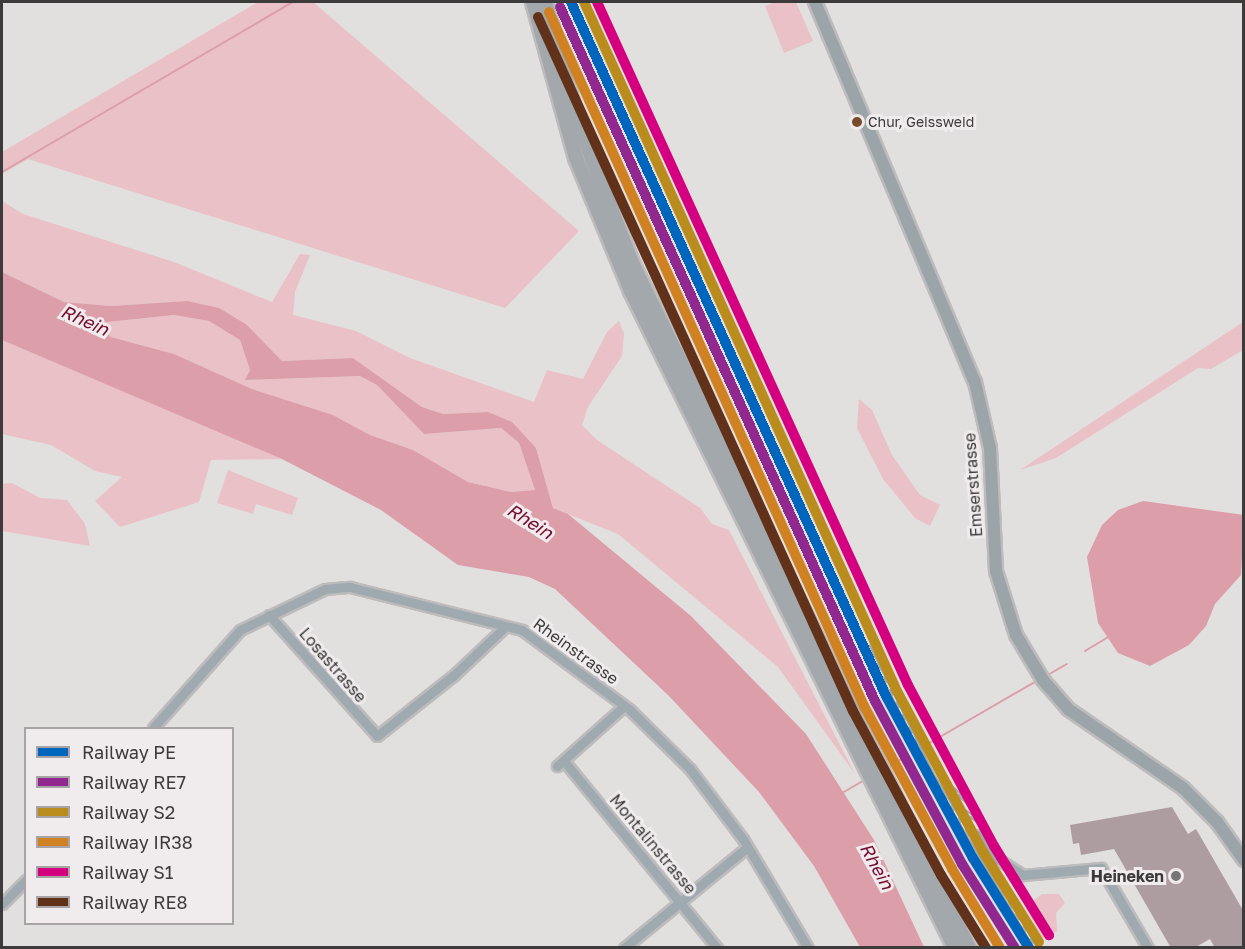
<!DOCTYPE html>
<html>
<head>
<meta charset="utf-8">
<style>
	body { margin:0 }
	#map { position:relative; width:1245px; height:949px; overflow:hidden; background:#e2dfdf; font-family:"Golos Text",sans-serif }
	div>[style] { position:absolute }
	.green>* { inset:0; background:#e9c1c7 }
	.water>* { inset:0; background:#dc9ea9 }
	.stream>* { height:2px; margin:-1px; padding:0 1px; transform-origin:1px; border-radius:1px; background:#dc9ea9 }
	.building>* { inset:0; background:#ae9da0 }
	.roads { filter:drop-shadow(2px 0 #bdbbbc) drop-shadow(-2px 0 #bdbbbc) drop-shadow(0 2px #bdbbbc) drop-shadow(0 -2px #bdbbbc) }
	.minor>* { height:9px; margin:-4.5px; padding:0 4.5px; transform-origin:4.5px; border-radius:4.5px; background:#9eaab0 }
	.major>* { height:12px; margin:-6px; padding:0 6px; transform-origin:6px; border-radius:6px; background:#9ba4a8 }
	.highway>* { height:14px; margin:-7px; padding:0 7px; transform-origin:7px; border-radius:7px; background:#a2a8ac }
	.rail>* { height:4.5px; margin-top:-2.25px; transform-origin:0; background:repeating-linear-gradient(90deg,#f0ebec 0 7px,#a1a6a9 0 14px); box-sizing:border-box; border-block:2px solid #a1a6a9 }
	.rail-1>* { height:10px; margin:-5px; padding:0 5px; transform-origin:5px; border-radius:5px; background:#0065bd }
	.rail-2>* { height:10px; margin:-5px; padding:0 5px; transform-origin:5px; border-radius:5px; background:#90288f }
	.rail-3>* { height:10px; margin:-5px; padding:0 5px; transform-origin:5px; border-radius:5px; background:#ba8c1d }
	.rail-4>* { height:10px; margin:-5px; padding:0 5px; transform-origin:5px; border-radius:5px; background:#d08122 }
	.rail-5>* { height:10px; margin:-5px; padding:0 5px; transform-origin:5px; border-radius:5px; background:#d50080 }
	.rail-6>* { height:10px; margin:-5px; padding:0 5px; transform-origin:5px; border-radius:5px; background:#61311a }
	.dots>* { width:16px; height:16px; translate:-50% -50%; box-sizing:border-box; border:3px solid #f0ebec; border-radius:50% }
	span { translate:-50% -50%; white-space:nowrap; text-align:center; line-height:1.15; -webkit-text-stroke:6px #f0ebec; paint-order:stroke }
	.bus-label { font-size:14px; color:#3c3a3b }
	.left { translate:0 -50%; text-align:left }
	.street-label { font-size:16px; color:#3c3a3b }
	.poi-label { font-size:16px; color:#3c3a3b; font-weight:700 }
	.right { translate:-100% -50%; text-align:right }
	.water-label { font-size:18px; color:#760a30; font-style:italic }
	.frame { position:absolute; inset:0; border:3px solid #3c3a3b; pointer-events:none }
	.legend { position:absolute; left:24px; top:727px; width:210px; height:198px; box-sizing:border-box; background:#f0ebec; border:2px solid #a8a4a5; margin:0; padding:8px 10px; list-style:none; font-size:18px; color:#3c3a3b }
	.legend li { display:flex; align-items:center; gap:12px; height:30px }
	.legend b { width:30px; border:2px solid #a8a4a5 }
</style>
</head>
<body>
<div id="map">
	<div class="green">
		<div style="clip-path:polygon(258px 2px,313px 2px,579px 231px,505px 308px,28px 159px,2px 174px,2px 152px)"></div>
		<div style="clip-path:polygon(775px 2px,796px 2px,813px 41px,784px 53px,765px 6px)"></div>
		<div style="clip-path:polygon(2px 201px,23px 214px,174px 262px,272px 302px,300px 254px,310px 255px,295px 292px,293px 315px,356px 331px,410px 358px,534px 402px,547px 370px,583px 379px,607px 332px,619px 321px,624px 334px,622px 356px,588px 407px,582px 425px,597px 440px,700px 508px,712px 524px,729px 530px,855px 774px,778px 667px,618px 534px,553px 508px,536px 448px,488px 412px,443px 414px,422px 407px,353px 358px,282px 361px,247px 325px,187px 301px,111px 306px,64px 302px,2px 272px)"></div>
		<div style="clip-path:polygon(174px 315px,209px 321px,240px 340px,250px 370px,246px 380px,360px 376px,377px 385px,424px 434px,501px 428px,519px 443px,535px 490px,511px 492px,468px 482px,413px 450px,370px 435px,333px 415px,252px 389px,174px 354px,111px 337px,98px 323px)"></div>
		<div style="clip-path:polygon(1243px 322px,1243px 350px,1211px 369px,1198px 368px,1056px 458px,1020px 470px)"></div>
		<div style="clip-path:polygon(2px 340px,189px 417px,282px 459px,211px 460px,199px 502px,120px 527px,95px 501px,122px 477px,95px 471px,51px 445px,2px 434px)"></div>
		<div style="clip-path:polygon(859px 399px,872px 410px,892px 455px,920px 495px,940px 505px,930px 526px,915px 518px,883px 479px,857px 428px)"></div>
		<div style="clip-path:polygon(228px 470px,298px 498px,292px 515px,256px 504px,253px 514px,217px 503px)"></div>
		<div style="clip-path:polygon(12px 483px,40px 498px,67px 500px,85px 524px,90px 546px,2px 531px,2px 484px)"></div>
		<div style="clip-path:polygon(1042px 894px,1059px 894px,1065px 903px,1056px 913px,1057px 931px,1043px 938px,1025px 907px)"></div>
	</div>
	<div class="water">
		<div style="clip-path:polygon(evenodd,2px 272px,64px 302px,111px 306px,187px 301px,219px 308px,247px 325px,282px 361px,353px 358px,422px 407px,443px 414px,488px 412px,512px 422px,536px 448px,553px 508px,568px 514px,691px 616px,806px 734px,874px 840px,924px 947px,860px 947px,814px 866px,759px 792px,668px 695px,555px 589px,529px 577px,458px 565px,381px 510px,282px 459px,2px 340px,2px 272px,174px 315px,209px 321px,240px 340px,250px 370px,245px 380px,360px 376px,377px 385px,424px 434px,501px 428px,519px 443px,535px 490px,511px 492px,468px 482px,413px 450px,370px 435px,333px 415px,252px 389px,174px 354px,111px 337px,98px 323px,174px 315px)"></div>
		<div style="clip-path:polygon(1143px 501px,1244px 515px,1241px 575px,1215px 604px,1206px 626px,1189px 645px,1150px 666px,1118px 653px,1098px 623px,1087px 557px,1102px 525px,1118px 510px)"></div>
	</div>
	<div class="stream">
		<div style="left:2px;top:172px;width:337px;rotate:-30.3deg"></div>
		<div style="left:1085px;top:651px;width:33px;rotate:-31deg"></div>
		<div style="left:1046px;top:676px;width:24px;rotate:-30deg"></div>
		<div style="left:926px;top:745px;width:129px;rotate:-30.1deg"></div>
		<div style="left:890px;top:766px;width:15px;rotate:-32deg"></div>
		<div style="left:842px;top:793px;width:24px;rotate:-30deg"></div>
	</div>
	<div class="building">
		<div style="clip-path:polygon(1172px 807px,1188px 834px,1196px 829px,1244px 912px,1244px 948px,1215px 948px,1210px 939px,1194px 948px,1171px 948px,1114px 849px,1081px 855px,1079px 843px,1073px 844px,1070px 825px)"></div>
	</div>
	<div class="roads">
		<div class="minor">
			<div style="left:269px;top:615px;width:162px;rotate:48.2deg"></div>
			<div style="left:377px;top:736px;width:98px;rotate:-38.4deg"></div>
			<div style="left:454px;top:675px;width:71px;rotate:-43.3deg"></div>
			<div style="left:153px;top:728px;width:131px;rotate:-48.4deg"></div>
			<div style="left:240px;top:630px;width:94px;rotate:-25.8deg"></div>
			<div style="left:325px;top:589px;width:25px;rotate:-5deg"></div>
			<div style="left:350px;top:587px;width:177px;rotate:14deg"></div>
			<div style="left:522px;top:630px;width:134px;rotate:36.5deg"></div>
			<div style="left:630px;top:710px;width:84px;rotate:44.5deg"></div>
			<div style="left:690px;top:769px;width:88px;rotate:52.9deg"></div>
			<div style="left:743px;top:839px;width:127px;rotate:59.2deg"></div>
			<div style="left:564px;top:761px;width:242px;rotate:50.7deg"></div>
			<div style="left:557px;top:766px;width:89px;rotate:-41.8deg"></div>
			<div style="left:979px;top:835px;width:31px;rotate:52deg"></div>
			<div style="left:998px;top:859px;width:30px;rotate:33deg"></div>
			<div style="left:1023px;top:875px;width:78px;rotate:-5.1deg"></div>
			<div style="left:1101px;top:868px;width:93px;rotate:59.6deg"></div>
			<div style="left:2px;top:904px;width:34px;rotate:-45deg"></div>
			<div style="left:624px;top:948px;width:158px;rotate:-39.3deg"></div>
		</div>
		<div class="major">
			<div style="left:815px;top:2px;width:412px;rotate:67.2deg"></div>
			<div style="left:975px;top:382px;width:68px;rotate:77.2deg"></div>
			<div style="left:990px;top:448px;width:123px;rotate:87.2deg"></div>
			<div style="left:996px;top:571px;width:67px;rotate:72.6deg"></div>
			<div style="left:1016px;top:635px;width:52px;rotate:59deg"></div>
			<div style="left:1043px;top:680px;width:38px;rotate:49deg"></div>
			<div style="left:1068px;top:709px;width:140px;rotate:34.5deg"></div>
			<div style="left:1183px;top:788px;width:48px;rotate:45deg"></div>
			<div style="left:1217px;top:822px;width:47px;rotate:54.6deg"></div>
		</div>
		<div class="highway">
			<div style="left:533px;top:2px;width:162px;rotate:74.6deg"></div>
			<div style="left:576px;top:158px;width:144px;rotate:67.5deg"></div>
			<div style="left:631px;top:291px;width:733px;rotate:63.75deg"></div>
			<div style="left:545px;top:2px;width:119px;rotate:74.9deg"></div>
			<div style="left:576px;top:117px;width:156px;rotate:69deg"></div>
			<div style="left:632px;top:263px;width:763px;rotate:63.8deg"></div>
		</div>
	</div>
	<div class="rail">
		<div style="left:868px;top:645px;width:145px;rotate:63.4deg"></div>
		<div style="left:933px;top:775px;width:201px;rotate:59.2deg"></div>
		<div style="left:943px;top:780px;width:49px;rotate:40.9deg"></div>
		<div style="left:965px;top:811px;width:27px;rotate:36deg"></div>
	</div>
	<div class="rail-1">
		<div style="left:571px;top:2px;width:762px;rotate:65.59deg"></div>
		<div style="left:886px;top:696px;width:184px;rotate:61.8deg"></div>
		<div style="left:973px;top:858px;width:106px;rotate:58.1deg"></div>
	</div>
	<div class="rail-2">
		<div style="left:560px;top:7px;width:762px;rotate:65.59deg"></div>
		<div style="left:875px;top:701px;width:185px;rotate:61.9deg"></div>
		<div style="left:962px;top:864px;width:99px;rotate:57.8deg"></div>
	</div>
	<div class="rail-3">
		<div style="left:584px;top:2px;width:757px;rotate:65.57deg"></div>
		<div style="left:897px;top:691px;width:183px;rotate:61.9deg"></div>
		<div style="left:983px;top:852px;width:106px;rotate:58.1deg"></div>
	</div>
	<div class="rail-4">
		<div style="left:549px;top:12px;width:762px;rotate:65.59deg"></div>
		<div style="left:864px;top:706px;width:185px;rotate:61.6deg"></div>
		<div style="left:952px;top:869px;width:92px;rotate:58.7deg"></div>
	</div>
	<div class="rail-5">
		<div style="left:597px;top:2px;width:750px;rotate:65.52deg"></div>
		<div style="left:908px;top:685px;width:183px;rotate:61.9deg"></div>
		<div style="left:994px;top:846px;width:105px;rotate:58.3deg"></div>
	</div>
	<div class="rail-6">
		<div style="left:538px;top:17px;width:762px;rotate:65.59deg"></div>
		<div style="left:853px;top:711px;width:186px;rotate:61.8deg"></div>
		<div style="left:941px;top:875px;width:86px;rotate:58.3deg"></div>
	</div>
	<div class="dots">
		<div style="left:857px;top:122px;background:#7a4b2a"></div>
		<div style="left:1176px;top:876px;background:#767474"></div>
	</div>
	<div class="bus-label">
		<span class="left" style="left:868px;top:122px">Chur, Geissweid</span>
	</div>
	<div class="street-label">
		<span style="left:973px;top:485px;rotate:-94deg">Emserstrasse</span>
		<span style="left:576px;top:651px;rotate:36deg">Rheinstrasse</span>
		<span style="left:333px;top:665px;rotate:49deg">Losastrasse</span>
		<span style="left:653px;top:844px;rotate:50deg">Montalinstrasse</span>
	</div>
	<div class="poi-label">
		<span class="right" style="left:1164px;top:876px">Heineken</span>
	</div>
	<div class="water-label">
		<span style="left:85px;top:320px;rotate:24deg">Rhein</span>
		<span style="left:530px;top:521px;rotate:32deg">Rhein</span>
		<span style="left:877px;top:866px;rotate:61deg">Rhein</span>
	</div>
	<div class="frame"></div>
	<ul class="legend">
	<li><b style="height:8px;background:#0065bd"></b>Railway PE</li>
	<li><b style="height:8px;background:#90288f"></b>Railway RE7</li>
	<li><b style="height:8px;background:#ba8c1d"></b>Railway S2</li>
	<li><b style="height:8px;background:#d08122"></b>Railway IR38</li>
	<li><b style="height:8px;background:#d50080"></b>Railway S1</li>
	<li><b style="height:8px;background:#61311a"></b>Railway RE8</li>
	</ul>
</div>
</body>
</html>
